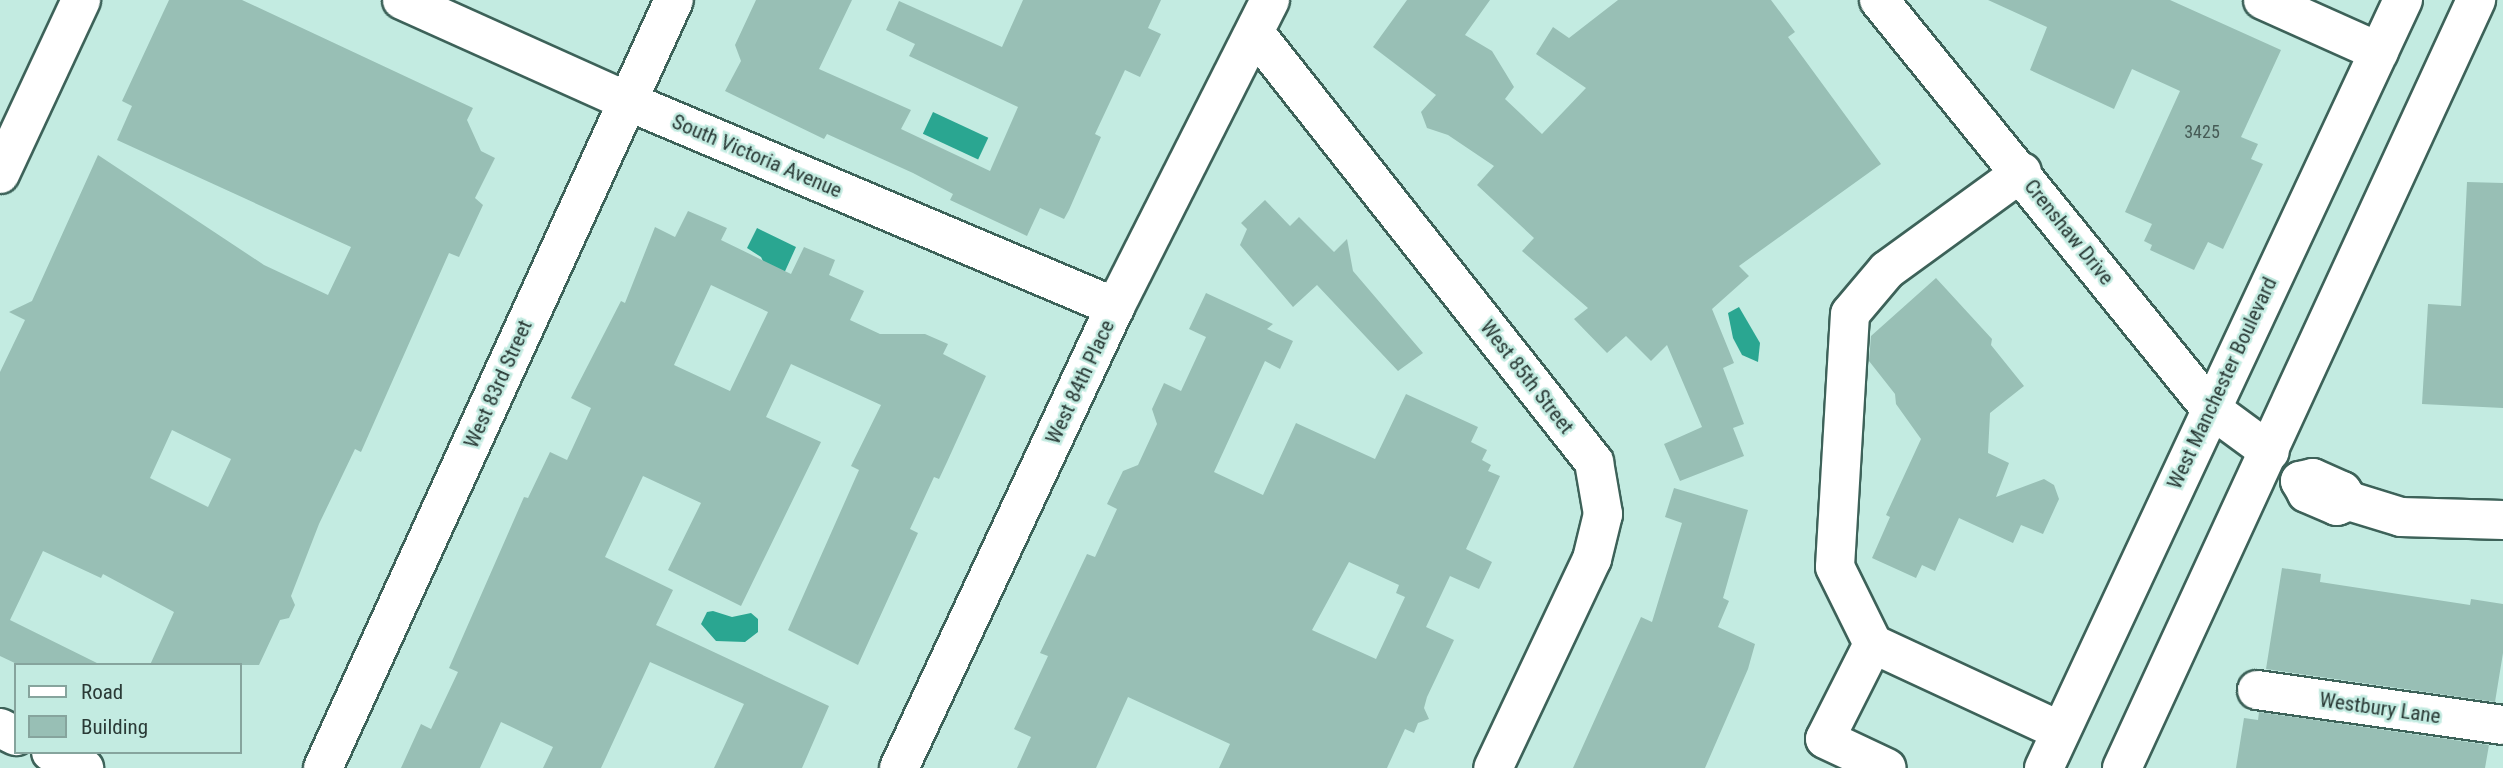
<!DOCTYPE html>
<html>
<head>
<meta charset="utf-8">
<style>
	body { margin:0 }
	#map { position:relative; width:2503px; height:768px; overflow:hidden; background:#c3ebe1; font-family:"Roboto Condensed",sans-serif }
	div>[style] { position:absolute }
	.water>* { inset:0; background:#2aa691; transform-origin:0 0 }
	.building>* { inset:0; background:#98bfb5 }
	.roads { filter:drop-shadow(2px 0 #3d6259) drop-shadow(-2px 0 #3d6259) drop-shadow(0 2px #3d6259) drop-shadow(0 -2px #3d6259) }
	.minor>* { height:38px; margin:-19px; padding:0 19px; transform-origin:19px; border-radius:19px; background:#fff }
	.major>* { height:38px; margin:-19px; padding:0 19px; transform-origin:19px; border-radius:19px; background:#fff }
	span { translate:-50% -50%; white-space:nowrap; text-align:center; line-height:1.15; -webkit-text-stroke:5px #c3ebe1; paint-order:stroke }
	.number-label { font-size:18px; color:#465b56 }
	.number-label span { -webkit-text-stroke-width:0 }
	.street-label { font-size:21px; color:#2a3a36 }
	.legend { position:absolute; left:14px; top:663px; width:228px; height:91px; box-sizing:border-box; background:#c3ebe1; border:2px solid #86a49d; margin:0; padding:9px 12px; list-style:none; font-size:21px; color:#2a3a36 }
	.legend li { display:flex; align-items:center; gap:14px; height:35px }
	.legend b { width:35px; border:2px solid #86a49d }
</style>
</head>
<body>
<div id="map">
	<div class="water">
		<div style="left:933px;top:112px;width:61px;height:24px;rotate:25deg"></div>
		<div style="clip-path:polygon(757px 228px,796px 247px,777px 289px,761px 257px,747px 248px)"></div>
		<div style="clip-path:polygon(1739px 307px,1760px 343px,1758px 362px,1742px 355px,1733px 338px,1728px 313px)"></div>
		<div style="clip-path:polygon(713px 611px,732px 617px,751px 613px,758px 619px,758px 632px,745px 642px,716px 641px,701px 624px,707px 612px)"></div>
	</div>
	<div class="building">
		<div style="clip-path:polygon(evenodd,169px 0,242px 0,473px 108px,467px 120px,481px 151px,495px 158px,475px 198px,483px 205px,459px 257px,449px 253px,361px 452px,355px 449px,319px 524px,291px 596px,295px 605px,289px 618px,280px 620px,259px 665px,150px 665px,174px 612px,103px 574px,101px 578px,43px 551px,10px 620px,101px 665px,19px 665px,0 656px,0 372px,25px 320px,9px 312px,32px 301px,98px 155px,264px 265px,328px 295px,351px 247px,117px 140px,132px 106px,122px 101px,169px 0,172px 430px,231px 459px,208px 507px,150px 478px,172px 430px)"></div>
		<div style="clip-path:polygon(756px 0,852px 0,819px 69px,911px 110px,901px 129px,990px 171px,1018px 107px,909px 56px,915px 44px,886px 30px,899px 1px,1002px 47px,1023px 0,1161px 0,1148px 28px,1161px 34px,1140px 77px,1125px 70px,1095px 134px,1101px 137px,1069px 210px,1064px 219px,1040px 208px,1027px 236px,950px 200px,953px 194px,913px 173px,827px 134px,824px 139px,725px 91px,741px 61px,735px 45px)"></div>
		<div style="clip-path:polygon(1407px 0,1490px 0,1465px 35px,1492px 51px,1514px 87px,1505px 99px,1542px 134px,1586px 88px,1536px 54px,1553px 27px,1569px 38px,1618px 0,1771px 0,1795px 32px,1788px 37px,1881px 164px,1739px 266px,1749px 276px,1712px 309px,1734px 363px,1723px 368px,1744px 424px,1733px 428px,1744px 456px,1680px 481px,1664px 444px,1702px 427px,1667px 345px,1651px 361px,1626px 336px,1607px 353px,1574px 319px,1588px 308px,1522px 251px,1534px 238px,1477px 185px,1494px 166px,1448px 135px,1427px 128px,1421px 112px,1436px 95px,1373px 47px)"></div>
		<div style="clip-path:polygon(1988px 0,2170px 0,2281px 50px,2241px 137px,2258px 144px,2251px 159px,2263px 164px,2223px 249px,2208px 242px,2194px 270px,2150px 250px,2152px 245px,2144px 241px,2152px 224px,2125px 212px,2180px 91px,2132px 69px,2114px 109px,2030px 70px,2047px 27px)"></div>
		<div style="clip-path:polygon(2467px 182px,2503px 183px,2503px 408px,2422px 404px,2428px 304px,2461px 306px)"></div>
		<div style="clip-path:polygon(1265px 200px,1290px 226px,1299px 217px,1334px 252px,1347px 239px,1353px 271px,1423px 353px,1398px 371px,1317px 285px,1293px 307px,1240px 245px,1247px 229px,1241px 223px)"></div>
		<div style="clip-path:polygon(evenodd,688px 211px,727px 228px,721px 240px,791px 274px,804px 247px,835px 260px,829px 275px,864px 291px,850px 320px,880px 334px,925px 334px,948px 344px,943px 354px,986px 376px,947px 462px,939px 479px,934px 477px,910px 529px,918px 533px,858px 665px,788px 630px,859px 470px,851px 466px,881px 405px,791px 364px,766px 417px,821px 442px,741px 606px,668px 570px,701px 503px,643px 476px,605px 557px,673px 590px,656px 625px,829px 706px,802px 768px,714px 768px,744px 704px,650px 662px,601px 768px,543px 768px,553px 747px,501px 722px,480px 768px,401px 768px,421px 724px,431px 729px,458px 672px,449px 668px,524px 497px,528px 498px,550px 452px,567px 460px,591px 408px,571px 398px,621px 301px,625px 303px,655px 227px,675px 237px,688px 211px,711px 285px,768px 312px,730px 391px,674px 365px,711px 285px)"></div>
		<div style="clip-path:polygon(1936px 278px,1992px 339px,1991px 345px,2024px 386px,1990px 413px,1988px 453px,2009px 463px,1996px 497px,2044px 479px,2054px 485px,2059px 499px,2043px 534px,2021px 525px,2013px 543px,1959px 518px,1935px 571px,1922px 565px,1916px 578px,1872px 558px,1890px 517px,1886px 515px,1921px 439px,1896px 404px,1895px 394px,1869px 361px,1871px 336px)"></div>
		<div style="clip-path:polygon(evenodd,1206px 293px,1273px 324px,1267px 329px,1293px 341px,1280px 369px,1265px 361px,1214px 472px,1263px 495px,1296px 423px,1375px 459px,1406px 394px,1478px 427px,1471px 442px,1487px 450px,1482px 460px,1491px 465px,1488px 471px,1500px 476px,1466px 549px,1492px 562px,1479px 589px,1450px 576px,1426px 627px,1454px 640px,1427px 697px,1424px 708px,1429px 719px,1418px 723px,1414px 733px,1405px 729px,1387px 768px,1219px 768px,1230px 744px,1128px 697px,1096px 768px,1017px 768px,1031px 737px,1014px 729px,1048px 656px,1040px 653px,1087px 554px,1095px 557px,1117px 509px,1107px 504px,1123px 471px,1138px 465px,1157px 424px,1152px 409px,1164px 383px,1181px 391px,1206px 337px,1189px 329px,1206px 293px,1349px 562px,1399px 585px,1396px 593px,1405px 597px,1376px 659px,1312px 630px,1349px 562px)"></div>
		<div style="clip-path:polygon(1674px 488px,1748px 510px,1723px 598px,1729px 601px,1718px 627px,1755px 644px,1748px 669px,1705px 768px,1573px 768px,1641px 617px,1652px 622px,1682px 523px,1665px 517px)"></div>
		<div style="clip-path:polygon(2282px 568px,2321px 574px,2320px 582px,2470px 605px,2471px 599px,2503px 604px,2503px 653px,2495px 702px,2266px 669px)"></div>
		<div style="clip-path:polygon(2259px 712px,2489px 745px,2485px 768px,2236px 768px,2244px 718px,2258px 720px)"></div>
	</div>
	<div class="roads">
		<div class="minor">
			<div style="left:402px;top:0;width:247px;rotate:24.2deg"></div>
			<div style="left:627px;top:101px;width:530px;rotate:22.89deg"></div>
			<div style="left:2263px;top:0;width:127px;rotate:24.1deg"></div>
			<div style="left:1255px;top:33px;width:547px;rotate:51.68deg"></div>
			<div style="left:1594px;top:462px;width:53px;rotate:80.2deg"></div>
			<div style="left:1603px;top:514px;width:46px;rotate:103.7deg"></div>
			<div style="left:1592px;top:559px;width:231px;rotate:115.3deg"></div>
			<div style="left:2022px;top:172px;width:167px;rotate:144deg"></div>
			<div style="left:1887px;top:270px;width:57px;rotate:130.1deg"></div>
			<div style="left:1850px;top:314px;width:253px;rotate:93.4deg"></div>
			<div style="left:1835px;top:567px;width:86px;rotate:63.7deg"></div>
			<div style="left:1873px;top:644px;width:206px;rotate:24.9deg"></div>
			<div style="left:0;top:174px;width:192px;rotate:-65deg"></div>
			<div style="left:2349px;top:501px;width:13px;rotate:157deg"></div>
			<div style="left:2337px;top:506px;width:33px;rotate:-157deg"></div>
			<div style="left:2307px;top:493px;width:14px;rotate:-120deg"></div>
			<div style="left:2300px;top:481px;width:13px;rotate:-13deg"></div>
			<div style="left:2313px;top:478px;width:32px;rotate:24deg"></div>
			<div style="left:2342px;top:491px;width:12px;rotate:55deg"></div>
			<div style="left:2349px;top:501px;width:54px;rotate:17.1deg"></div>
			<div style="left:2401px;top:517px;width:102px;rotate:1.7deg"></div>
			<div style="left:1873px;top:644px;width:106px;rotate:116.8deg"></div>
			<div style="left:1825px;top:739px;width:68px;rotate:25.1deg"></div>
			<div style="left:2257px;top:690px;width:248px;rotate:8.1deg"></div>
			<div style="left:0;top:728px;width:18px;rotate:27deg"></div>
			<div style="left:51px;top:752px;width:37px;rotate:26deg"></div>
			<div style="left:323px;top:768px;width:844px;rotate:-65.44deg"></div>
			<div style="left:899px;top:768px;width:509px;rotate:-64.89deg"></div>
			<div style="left:1115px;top:307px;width:344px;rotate:-63.2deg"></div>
		</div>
		<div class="major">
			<div style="left:1879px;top:0;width:525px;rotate:50.95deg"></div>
			<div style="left:2210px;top:408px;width:74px;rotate:36.3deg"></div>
			<div style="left:2044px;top:768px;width:848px;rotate:-64.95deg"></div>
			<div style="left:2122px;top:768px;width:846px;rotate:-65.25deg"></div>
		</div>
	</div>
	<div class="number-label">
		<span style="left:2202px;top:132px">3425</span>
	</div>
	<div class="street-label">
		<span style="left:757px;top:156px;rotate:23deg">South Victoria Avenue</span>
		<span style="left:2069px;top:232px;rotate:51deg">Crenshaw Drive</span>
		<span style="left:1527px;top:377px;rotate:52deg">West 85th Street</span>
		<span style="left:1080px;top:382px;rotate:-65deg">West 84th Place</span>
		<span style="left:2222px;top:383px;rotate:-65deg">West Manchester Boulevard</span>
		<span style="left:498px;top:384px;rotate:-66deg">West 83rd Street</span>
		<span style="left:2380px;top:708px;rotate:8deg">Westbury Lane</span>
	</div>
	<ul class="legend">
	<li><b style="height:9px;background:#fff"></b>Road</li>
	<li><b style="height:19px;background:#98bfb5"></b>Building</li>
	</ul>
</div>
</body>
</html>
